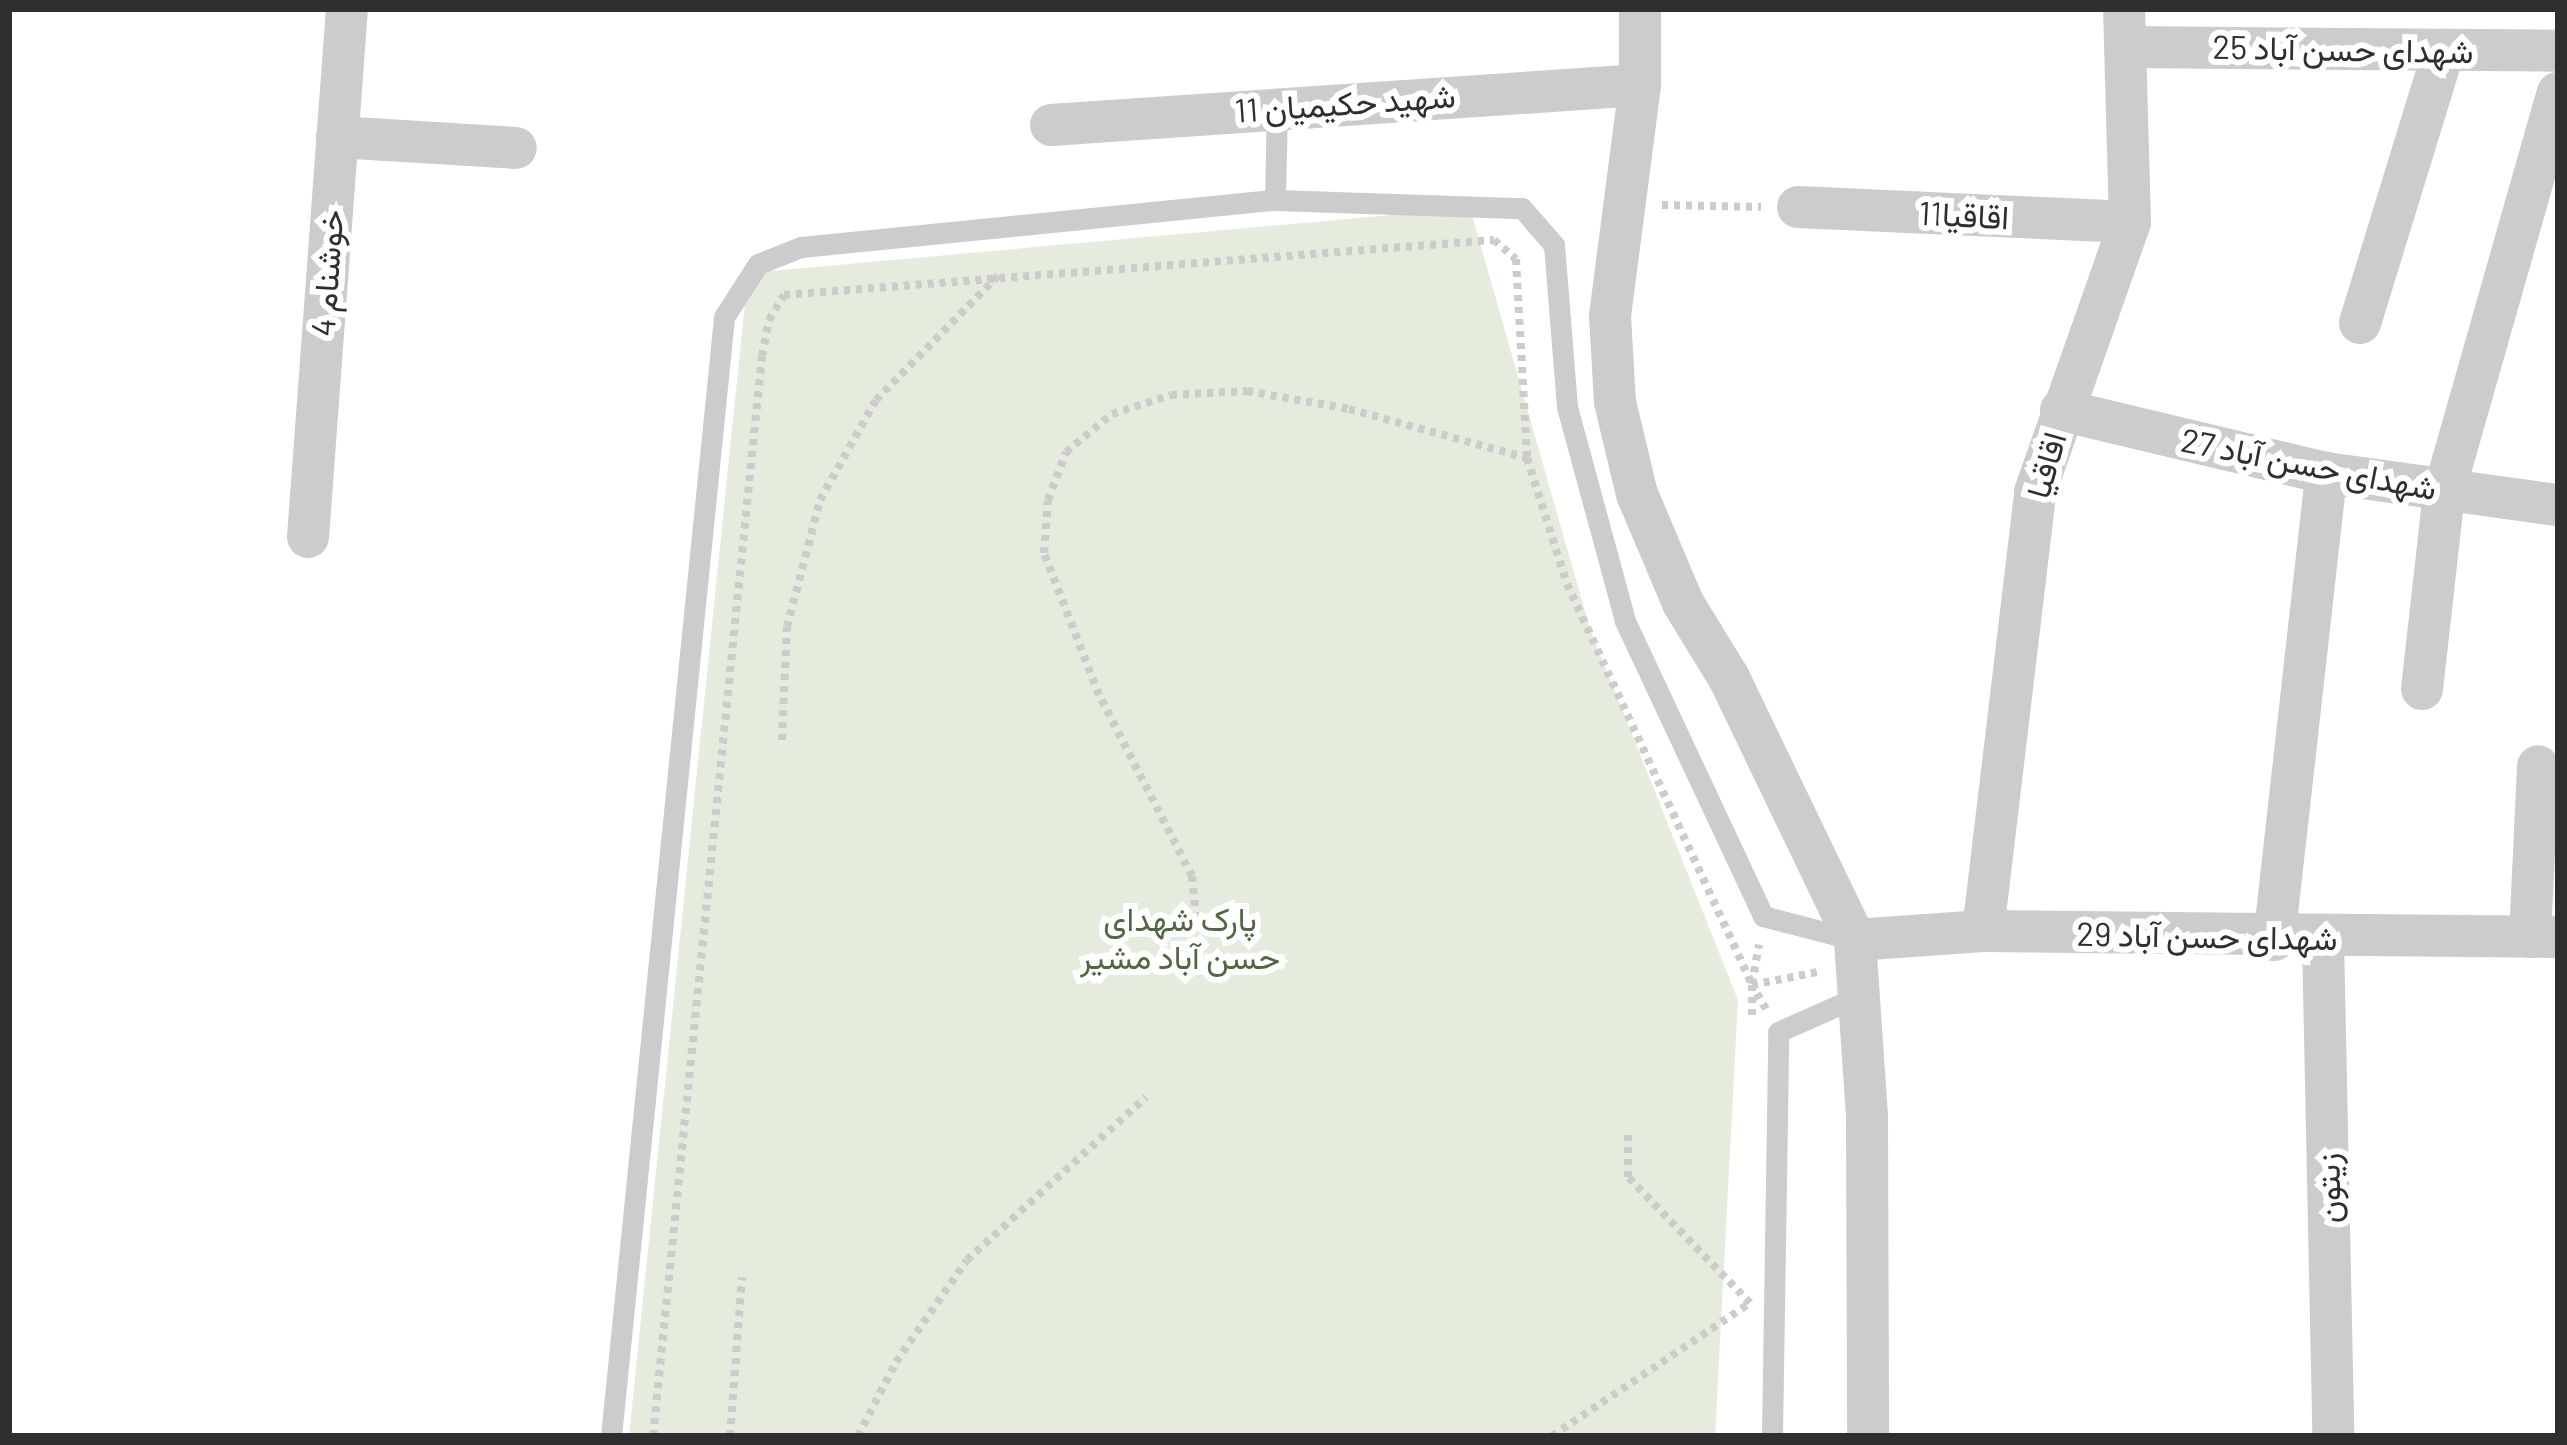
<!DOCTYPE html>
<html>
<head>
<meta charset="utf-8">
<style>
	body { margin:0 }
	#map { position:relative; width:2567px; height:1445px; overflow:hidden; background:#fff; font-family:Barlow,Vazirmatn,sans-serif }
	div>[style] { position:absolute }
	.green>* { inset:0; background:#e5ebdd }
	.path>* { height:8px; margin-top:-4px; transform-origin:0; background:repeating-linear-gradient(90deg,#ccc 0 6px,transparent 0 12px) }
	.lane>* { height:21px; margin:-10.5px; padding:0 10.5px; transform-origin:10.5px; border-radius:10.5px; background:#ccc }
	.street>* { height:42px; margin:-21px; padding:0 21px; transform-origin:21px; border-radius:21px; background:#ccc }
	span { translate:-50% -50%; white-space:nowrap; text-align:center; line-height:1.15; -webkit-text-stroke:12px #fff; paint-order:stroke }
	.street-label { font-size:33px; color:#2f2f2f }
	.park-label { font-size:33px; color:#52673f }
	.frame { position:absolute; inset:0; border:12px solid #2f2f2f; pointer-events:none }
</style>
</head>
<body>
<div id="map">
	<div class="green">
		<div style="clip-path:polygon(1470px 208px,1590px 629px,1738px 1000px,1715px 1436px,629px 1436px,748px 273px)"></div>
	</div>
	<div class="path">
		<div style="left:1662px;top:205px;width:99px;rotate:1.2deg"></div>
		<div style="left:782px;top:740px;width:113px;rotate:-87.5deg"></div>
		<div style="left:787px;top:627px;width:131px;rotate:-75.4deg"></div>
		<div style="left:820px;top:500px;width:115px;rotate:-60.8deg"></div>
		<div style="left:876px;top:400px;width:177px;rotate:-45.5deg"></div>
		<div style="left:1196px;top:918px;width:42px;rotate:-95.4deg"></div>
		<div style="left:1192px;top:876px;width:203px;rotate:-117.2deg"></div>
		<div style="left:1099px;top:695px;width:152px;rotate:-111.2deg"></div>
		<div style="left:1044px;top:553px;width:53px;rotate:-85.7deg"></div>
		<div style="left:1048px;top:500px;width:51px;rotate:-69.4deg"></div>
		<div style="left:1066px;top:452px;width:60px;rotate:-39.6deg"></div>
		<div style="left:1112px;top:414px;width:62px;rotate:-17.9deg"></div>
		<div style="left:1171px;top:395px;width:76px;rotate:-3deg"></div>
		<div style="left:1247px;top:391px;width:104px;rotate:10deg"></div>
		<div style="left:1349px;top:409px;width:185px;rotate:15.4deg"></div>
		<div style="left:1752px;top:984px;width:40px;rotate:-80deg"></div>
		<div style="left:1766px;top:1009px;width:28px;rotate:-120deg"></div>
		<div style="left:1752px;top:985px;width:71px;rotate:-11.3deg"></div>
		<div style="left:653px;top:1436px;width:1085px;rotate:-84.24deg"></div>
		<div style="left:762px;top:356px;width:37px;rotate:-79deg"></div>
		<div style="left:769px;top:320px;width:29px;rotate:-59deg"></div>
		<div style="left:784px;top:295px;width:712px;rotate:-4.43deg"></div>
		<div style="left:1494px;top:240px;width:29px;rotate:41deg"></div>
		<div style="left:1516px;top:259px;width:199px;rotate:86.8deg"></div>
		<div style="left:1527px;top:458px;width:132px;rotate:72.4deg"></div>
		<div style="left:1567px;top:584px;width:442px;rotate:65.2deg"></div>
		<div style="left:1752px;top:985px;width:36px;rotate:90deg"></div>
		<div style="left:730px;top:1436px;width:159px;rotate:-85.7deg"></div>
		<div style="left:858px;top:1436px;width:83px;rotate:-62.8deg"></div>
		<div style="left:896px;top:1362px;width:124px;rotate:-55.2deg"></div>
		<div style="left:967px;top:1260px;width:242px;rotate:-42.3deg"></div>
		<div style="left:1552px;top:1436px;width:239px;rotate:-33.9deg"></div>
		<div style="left:1750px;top:1303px;width:175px;rotate:-134.1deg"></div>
		<div style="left:1628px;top:1177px;width:43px;rotate:-90deg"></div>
	</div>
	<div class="lane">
		<div style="left:1275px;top:200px;width:93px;rotate:-88.8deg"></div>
		<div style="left:611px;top:1436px;width:1125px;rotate:-84.23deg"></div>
		<div style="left:724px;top:317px;width:63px;rotate:-57.3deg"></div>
		<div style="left:758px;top:264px;width:46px;rotate:-21.6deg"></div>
		<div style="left:801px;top:247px;width:476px;rotate:-5.7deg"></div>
		<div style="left:1275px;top:200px;width:247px;rotate:1.9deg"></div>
		<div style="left:1522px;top:208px;width:49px;rotate:49.1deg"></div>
		<div style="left:1554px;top:245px;width:163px;rotate:85.4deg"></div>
		<div style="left:1567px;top:407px;width:222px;rotate:74.8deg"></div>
		<div style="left:1625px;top:621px;width:326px;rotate:64.9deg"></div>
		<div style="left:1763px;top:916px;width:95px;rotate:14.6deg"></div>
		<div style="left:1772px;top:1436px;width:404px;rotate:-89.1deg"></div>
		<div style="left:1778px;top:1032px;width:91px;rotate:-24deg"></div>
	</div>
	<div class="street">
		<div style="left:1640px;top:9px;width:76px;rotate:90deg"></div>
		<div style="left:1640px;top:85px;width:233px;rotate:97.4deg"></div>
		<div style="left:1610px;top:316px;width:86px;rotate:86.7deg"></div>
		<div style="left:1615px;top:402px;width:95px;rotate:76.6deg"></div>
		<div style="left:1637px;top:494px;width:118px;rotate:67.1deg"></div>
		<div style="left:1683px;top:603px;width:88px;rotate:58.5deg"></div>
		<div style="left:1729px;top:678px;width:291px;rotate:64.3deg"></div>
		<div style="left:1855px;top:940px;width:178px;rotate:86.1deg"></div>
		<div style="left:1867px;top:1118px;width:318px;rotate:89.8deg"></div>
		<div style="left:2128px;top:47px;width:430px;rotate:0.5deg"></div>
		<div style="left:1051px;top:125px;width:590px;rotate:-3.89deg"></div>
		<div style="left:337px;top:137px;width:179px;rotate:3.5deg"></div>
		<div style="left:1798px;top:207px;width:332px;rotate:2.6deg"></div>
		<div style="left:2360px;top:323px;width:286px;rotate:-72.9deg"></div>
		<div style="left:2061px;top:410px;width:272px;rotate:13.4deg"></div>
		<div style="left:2326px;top:473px;width:234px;rotate:7.9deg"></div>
		<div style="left:308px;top:537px;width:529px;rotate:-85.78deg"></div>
		<div style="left:2422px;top:689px;width:198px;rotate:-83.6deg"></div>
		<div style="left:2444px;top:492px;width:415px;rotate:-74.1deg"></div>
		<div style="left:1983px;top:931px;width:442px;rotate:-83.2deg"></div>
		<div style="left:2035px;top:492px;width:286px;rotate:-70.6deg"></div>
		<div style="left:2130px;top:222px;width:213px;rotate:-91.6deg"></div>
		<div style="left:2530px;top:937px;width:171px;rotate:-87.3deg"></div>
		<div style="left:2323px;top:939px;width:497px;rotate:88.8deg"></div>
		<div style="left:1855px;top:940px;width:128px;rotate:-4deg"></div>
		<div style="left:1983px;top:931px;width:575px;rotate:0.6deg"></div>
		<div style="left:2274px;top:940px;width:470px;rotate:-83.6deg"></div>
	</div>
	<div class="street-label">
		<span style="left:2343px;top:49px;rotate:1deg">شهدای حسن آباد 25</span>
		<span style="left:1345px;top:103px;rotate:-4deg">شهید حکیمیان 11</span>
		<span style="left:1964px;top:215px;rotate:3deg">11اقاقیا</span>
		<span style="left:327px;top:273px;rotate:-86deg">خوشنام 4</span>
		<span style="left:2309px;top:464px;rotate:11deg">شهدای حسن آباد 27</span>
		<span style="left:2046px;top:465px;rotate:-74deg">اقاقیا</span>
		<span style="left:2207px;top:936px;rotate:1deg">شهدای حسن آباد 29</span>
		<span style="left:2328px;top:1188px;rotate:-91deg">زیتون</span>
	</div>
	<div class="park-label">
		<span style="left:1180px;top:938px">پارک شهدای<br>حسن آباد مشیر</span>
	</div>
	<div class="frame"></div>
</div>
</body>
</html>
